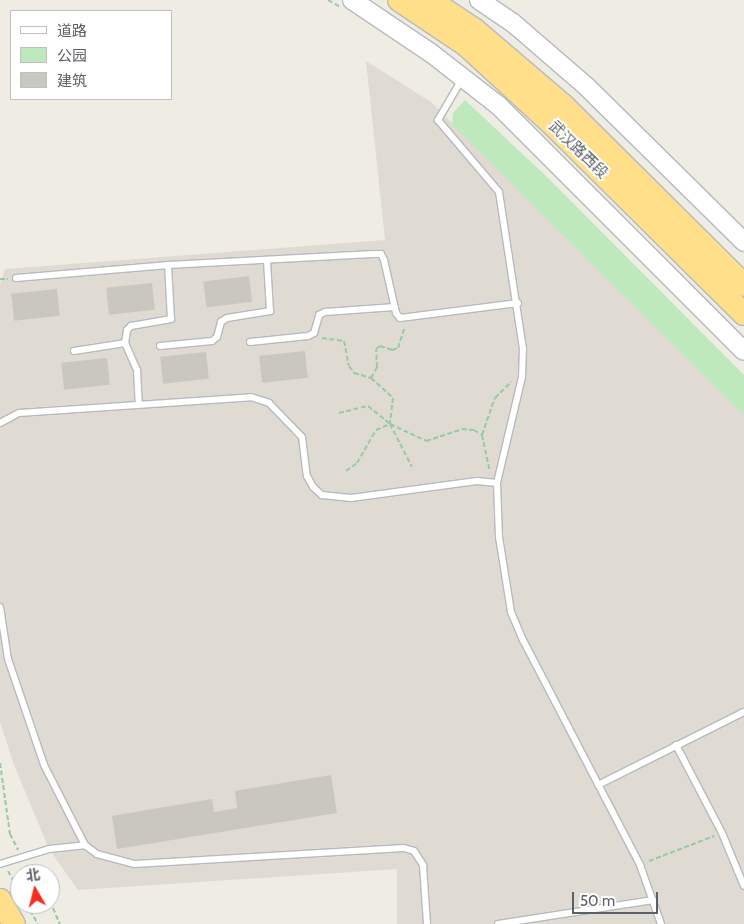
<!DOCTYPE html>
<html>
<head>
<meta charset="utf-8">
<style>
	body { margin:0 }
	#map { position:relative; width:744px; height:924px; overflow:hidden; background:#efece3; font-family:Cabin,"Noto Sans SC",sans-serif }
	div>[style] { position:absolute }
	.education>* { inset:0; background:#dfdbd2 }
	.green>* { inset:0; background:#bee9bd }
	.building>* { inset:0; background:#cac7c0; transform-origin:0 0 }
	.path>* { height:2px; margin-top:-1px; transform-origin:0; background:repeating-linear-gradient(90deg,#95cba4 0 5px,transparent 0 7.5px) }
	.roads { filter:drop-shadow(1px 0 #b6babf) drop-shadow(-1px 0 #b6babf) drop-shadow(0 1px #b6babf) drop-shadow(0 -1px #b6babf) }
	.lane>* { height:6px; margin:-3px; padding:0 3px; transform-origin:3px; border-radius:3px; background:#fff }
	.secondary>* { height:18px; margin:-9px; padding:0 9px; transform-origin:9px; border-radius:9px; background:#fff }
	.highway>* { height:22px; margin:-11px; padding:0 11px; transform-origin:11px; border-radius:11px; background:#ffdf8a }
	span { translate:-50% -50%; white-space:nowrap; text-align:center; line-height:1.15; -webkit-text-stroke:4px #fff; paint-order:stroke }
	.street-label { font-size:15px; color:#5b6065 }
	.legend { position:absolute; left:10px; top:10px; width:162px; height:90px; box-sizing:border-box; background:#fff; border:1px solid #bdbfc1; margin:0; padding:6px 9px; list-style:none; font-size:15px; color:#5b6065 }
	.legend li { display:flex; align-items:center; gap:10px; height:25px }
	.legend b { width:25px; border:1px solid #bdbfc1 }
	.north { position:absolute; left:10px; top:864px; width:50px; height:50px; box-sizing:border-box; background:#fff; border:1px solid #bdbfc1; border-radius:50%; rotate:352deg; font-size:14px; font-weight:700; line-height:20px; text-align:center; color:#5b6065 }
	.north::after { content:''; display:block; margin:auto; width:18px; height:22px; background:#f82c20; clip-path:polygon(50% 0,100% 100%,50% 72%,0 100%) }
	.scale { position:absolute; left:572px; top:892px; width:86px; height:22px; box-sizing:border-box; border:2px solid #5b6065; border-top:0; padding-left:6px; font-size:15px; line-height:18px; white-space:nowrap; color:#5b6065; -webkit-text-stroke:4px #fff; paint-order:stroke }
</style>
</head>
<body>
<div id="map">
	<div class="education">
		<div style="clip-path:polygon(366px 61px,431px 102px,744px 414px,744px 924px,397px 924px,397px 869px,78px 890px,49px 849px,14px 765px,0 722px,0 284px,5px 269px,385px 240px)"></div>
	</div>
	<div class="green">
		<div style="clip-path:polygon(465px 100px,547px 177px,744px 375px,744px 415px,452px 124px,453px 113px)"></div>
	</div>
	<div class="building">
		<div style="left:249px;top:276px;width:26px;height:46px;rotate:83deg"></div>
		<div style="left:152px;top:283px;width:27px;height:46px;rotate:84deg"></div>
		<div style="left:57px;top:289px;width:27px;height:46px;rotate:84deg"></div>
		<div style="left:305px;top:351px;width:27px;height:46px;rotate:84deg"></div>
		<div style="left:206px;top:352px;width:27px;height:46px;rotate:84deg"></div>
		<div style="left:107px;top:358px;width:27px;height:46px;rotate:84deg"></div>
		<div style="clip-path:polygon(331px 775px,337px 813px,117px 849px,112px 816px,212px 799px,214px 812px,237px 808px,235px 791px)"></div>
	</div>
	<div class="path">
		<div style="left:328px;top:0;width:13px;rotate:29deg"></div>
		<div style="left:0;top:279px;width:8px"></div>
		<div style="left:322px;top:338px;width:22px;rotate:8deg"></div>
		<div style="left:344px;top:341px;width:25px;rotate:79deg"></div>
		<div style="left:349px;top:366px;width:9px;rotate:54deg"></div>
		<div style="left:354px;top:373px;width:18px;rotate:16deg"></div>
		<div style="left:371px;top:378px;width:30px;rotate:42deg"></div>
		<div style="left:393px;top:398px;width:26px;rotate:97deg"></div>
		<div style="left:390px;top:424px;width:48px;rotate:62.9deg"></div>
		<div style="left:371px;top:378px;width:13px;rotate:-61deg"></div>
		<div style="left:377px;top:367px;width:18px;rotate:-93deg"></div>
		<div style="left:376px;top:349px;width:5px;rotate:-37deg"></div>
		<div style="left:380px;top:346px;width:13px;rotate:18deg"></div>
		<div style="left:392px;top:350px;width:6px;rotate:-18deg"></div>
		<div style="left:398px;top:348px;width:22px;rotate:-72deg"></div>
		<div style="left:339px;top:413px;width:30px;rotate:-14deg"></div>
		<div style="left:368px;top:406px;width:28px;rotate:39deg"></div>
		<div style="left:390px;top:424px;width:40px;rotate:25deg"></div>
		<div style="left:426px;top:441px;width:38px;rotate:-18deg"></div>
		<div style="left:462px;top:429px;width:12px;rotate:5deg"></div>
		<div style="left:474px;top:430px;width:9px;rotate:32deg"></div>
		<div style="left:482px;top:435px;width:38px;rotate:78deg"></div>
		<div style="left:482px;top:435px;width:39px;rotate:-71deg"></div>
		<div style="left:495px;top:398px;width:23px;rotate:-45deg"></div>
		<div style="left:346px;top:471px;width:14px;rotate:-36deg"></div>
		<div style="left:357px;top:463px;width:38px;rotate:-60deg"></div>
		<div style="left:376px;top:430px;width:15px;rotate:-23deg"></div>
		<div style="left:0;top:763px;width:72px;rotate:82deg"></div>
		<div style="left:10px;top:834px;width:18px;rotate:63deg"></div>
		<div style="left:649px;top:861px;width:70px;rotate:-21deg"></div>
		<div style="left:27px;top:865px;width:11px;rotate:52deg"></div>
		<div style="left:8px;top:871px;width:25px;rotate:61deg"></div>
		<div style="left:50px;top:901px;width:25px;rotate:67deg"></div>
		<div style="left:26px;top:904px;width:23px;rotate:59deg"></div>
	</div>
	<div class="roads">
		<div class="lane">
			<div style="left:462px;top:79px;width:48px;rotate:120.3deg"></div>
			<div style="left:438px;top:120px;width:94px;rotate:49.7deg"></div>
			<div style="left:499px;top:192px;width:158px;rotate:81.3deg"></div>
			<div style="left:523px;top:348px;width:29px;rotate:92deg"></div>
			<div style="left:522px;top:377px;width:109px;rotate:103.3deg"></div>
			<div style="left:497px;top:483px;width:54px;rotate:87.9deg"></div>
			<div style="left:499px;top:537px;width:76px;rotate:80.9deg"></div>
			<div style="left:511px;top:612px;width:30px;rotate:67deg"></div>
			<div style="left:523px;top:640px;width:254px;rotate:62.5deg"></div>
			<div style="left:640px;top:865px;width:63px;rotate:70.4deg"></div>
			<div style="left:16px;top:278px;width:153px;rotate:-4.9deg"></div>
			<div style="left:168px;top:265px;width:205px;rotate:-3.1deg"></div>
			<div style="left:373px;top:254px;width:8px"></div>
			<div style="left:381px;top:254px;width:7px;rotate:63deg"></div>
			<div style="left:384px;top:260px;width:54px;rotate:77.2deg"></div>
			<div style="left:396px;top:313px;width:6px;rotate:51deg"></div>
			<div style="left:400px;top:318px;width:119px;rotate:-7.2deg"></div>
			<div style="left:250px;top:342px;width:58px;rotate:-5.9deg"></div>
			<div style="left:308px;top:336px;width:7px;rotate:-27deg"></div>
			<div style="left:314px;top:333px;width:19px;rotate:-74deg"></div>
			<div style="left:319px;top:315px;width:7px;rotate:-27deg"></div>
			<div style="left:325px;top:312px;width:70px;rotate:-4.1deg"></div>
			<div style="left:125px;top:343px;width:30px;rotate:66deg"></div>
			<div style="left:137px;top:370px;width:34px;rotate:87deg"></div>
			<div style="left:160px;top:346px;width:52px;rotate:-5.5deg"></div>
			<div style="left:212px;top:341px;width:6px;rotate:-39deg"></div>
			<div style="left:217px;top:337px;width:16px;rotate:-75deg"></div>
			<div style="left:221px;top:322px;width:7px;rotate:-34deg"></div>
			<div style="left:227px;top:318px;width:44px;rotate:-9.2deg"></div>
			<div style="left:270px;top:311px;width:51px;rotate:-93.4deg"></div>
			<div style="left:74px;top:351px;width:52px;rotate:-8.9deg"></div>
			<div style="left:125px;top:343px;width:13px;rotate:-81deg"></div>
			<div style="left:127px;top:330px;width:6px;rotate:-45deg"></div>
			<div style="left:131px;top:326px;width:41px;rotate:-9.9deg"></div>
			<div style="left:171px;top:319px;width:54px;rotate:-93.2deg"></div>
			<div style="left:0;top:423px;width:21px;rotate:-28deg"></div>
			<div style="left:19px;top:413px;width:233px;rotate:-3.9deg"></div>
			<div style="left:251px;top:397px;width:19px;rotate:18deg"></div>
			<div style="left:269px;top:403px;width:47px;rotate:45.9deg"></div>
			<div style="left:302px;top:437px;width:39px;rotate:83deg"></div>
			<div style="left:307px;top:476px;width:13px;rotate:61deg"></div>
			<div style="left:313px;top:487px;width:12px;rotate:42deg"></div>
			<div style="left:322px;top:495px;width:29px;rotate:6deg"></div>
			<div style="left:351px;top:498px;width:127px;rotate:-7.7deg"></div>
			<div style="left:477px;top:481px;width:20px;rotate:6deg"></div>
			<div style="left:0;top:607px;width:53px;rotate:81.3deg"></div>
			<div style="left:8px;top:659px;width:112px;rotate:71.2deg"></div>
			<div style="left:44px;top:765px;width:90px;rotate:62.9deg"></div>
			<div style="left:85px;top:845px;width:15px;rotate:37deg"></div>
			<div style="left:97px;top:854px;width:39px;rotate:15deg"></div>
			<div style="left:135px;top:864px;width:269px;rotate:-3.4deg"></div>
			<div style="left:404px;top:848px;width:10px;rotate:17deg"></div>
			<div style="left:414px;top:851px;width:17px;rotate:57deg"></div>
			<div style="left:423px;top:865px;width:59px;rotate:86.1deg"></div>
			<div style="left:676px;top:745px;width:99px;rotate:62.4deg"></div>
			<div style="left:722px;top:833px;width:57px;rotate:67.5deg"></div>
			<div style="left:598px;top:785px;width:163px;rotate:-26.6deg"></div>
			<div style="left:0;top:864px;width:51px;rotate:-17deg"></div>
			<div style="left:49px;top:849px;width:36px;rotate:-6deg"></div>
			<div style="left:498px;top:924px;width:157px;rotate:-8.8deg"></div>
		</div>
		<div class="secondary">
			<div style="left:352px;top:0;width:95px;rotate:33.9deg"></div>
			<div style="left:431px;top:53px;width:86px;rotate:37.9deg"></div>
			<div style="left:499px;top:106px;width:346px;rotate:45deg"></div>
			<div style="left:479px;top:0;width:41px;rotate:34.1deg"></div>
			<div style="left:513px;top:23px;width:96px;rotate:40.8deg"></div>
			<div style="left:586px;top:86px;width:222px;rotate:44.6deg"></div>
		</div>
		<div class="highway">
			<div style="left:399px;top:0;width:81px;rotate:33.9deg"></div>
			<div style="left:466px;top:45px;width:120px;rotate:42.6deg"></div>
			<div style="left:554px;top:126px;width:267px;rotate:44.7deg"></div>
			<div style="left:430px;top:0;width:54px;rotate:33.7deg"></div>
			<div style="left:475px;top:30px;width:117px;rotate:40.5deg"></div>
			<div style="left:564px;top:106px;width:254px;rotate:44.8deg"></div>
			<div style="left:0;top:900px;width:28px;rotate:60deg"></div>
		</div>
	</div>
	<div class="street-label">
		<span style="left:578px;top:150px;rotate:44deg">武汉路西段</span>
	</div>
	<ul class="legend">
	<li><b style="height:6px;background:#fff"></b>道路</li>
	<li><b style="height:14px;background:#bee9bd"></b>公园</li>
	<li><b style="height:14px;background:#cac7c0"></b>建筑</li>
	</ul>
	<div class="north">北</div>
	<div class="scale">50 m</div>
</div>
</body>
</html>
